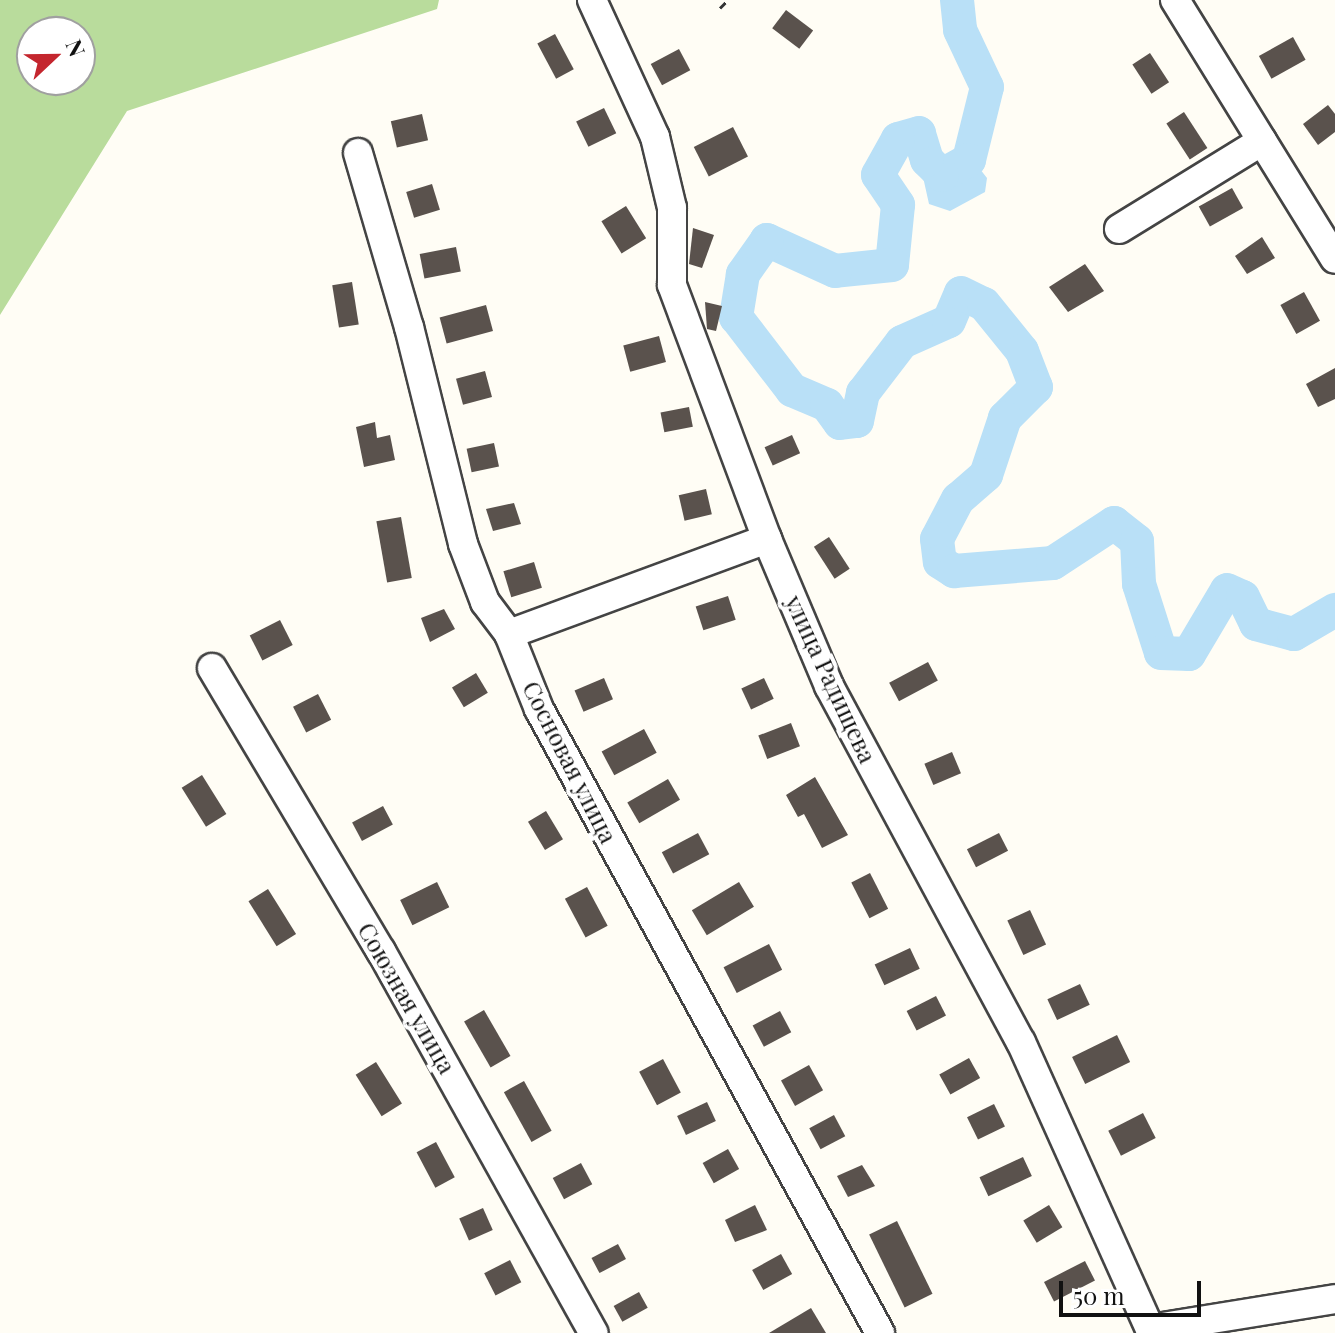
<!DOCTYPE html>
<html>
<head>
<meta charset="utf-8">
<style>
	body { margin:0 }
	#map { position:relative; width:1335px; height:1333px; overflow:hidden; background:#fffdf5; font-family:"Playfair Display",serif }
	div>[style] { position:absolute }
	.forest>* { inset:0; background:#b9dc9c }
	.water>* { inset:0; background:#b9e0f7 }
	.river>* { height:34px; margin:-17px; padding:0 17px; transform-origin:17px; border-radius:17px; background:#b9e0f7 }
	.building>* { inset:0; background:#5a524d; transform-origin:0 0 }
	.path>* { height:3px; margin-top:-1.5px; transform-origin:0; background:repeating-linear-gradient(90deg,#333 0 8px,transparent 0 12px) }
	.roads { filter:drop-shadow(2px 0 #444) drop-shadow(-2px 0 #444) drop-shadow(0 2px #444) drop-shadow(0 -2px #444) }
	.minor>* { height:28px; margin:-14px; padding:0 14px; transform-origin:14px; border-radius:14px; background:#fff }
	span { translate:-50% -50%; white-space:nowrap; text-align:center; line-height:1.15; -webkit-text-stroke:8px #fff; paint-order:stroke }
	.street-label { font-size:24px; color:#111 }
	.north { position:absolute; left:16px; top:16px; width:80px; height:80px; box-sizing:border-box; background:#fff; border:2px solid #a0a0a0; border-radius:50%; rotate:68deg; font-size:22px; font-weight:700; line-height:32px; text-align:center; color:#111 }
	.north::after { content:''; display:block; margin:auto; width:28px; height:36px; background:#c4262e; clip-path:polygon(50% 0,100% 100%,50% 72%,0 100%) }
	.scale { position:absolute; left:1059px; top:1281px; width:142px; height:36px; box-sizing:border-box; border:4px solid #111; border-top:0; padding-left:10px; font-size:24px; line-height:28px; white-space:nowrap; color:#111; -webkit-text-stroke:6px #fff; paint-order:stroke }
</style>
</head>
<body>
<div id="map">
	<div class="forest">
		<div style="clip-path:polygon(evenodd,0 0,439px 0,437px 9px,127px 111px,0 315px,0 0,32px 32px,80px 32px,80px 80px,32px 80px,32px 32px)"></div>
	</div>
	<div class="water">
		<div style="clip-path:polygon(940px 162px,942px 174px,976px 164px,987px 178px,985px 192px,950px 211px,929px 204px,921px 168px)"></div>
	</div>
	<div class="river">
		<div style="left:957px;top:0;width:30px;rotate:84deg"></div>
		<div style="left:960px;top:30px;width:63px;rotate:64.7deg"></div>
		<div style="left:987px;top:87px;width:75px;rotate:103.9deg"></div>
		<div style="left:969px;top:160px;width:31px;rotate:151deg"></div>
		<div style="left:942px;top:175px;width:21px;rotate:-135deg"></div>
		<div style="left:927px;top:160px;width:28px;rotate:-107deg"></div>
		<div style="left:919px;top:133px;width:22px;rotate:164deg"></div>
		<div style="left:898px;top:139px;width:41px;rotate:119.1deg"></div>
		<div style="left:878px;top:175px;width:36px;rotate:56deg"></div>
		<div style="left:898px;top:205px;width:60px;rotate:95.7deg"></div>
		<div style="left:892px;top:265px;width:57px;rotate:174deg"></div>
		<div style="left:835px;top:271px;width:75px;rotate:-155.5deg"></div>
		<div style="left:767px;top:240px;width:42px;rotate:125.2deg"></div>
		<div style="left:743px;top:274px;width:44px;rotate:99.2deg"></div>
		<div style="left:736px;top:317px;width:92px;rotate:52.5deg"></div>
		<div style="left:792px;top:390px;width:38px;rotate:23deg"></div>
		<div style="left:827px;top:405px;width:22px;rotate:54deg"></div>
		<div style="left:840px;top:423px;width:17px;rotate:-7deg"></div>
		<div style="left:857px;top:421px;width:29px;rotate:-78deg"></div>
		<div style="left:863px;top:393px;width:64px;rotate:-52.6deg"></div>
		<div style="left:902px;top:342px;width:51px;rotate:-24.1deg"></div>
		<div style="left:949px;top:321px;width:30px;rotate:-67deg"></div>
		<div style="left:961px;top:293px;width:25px;rotate:26deg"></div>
		<div style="left:984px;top:304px;width:60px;rotate:51deg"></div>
		<div style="left:1022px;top:351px;width:39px;rotate:69deg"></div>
		<div style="left:1036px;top:387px;width:44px;rotate:135deg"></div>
		<div style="left:1005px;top:418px;width:60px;rotate:108.4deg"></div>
		<div style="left:986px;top:475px;width:37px;rotate:139deg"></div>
		<div style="left:958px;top:499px;width:45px;rotate:117.7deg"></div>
		<div style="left:937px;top:539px;width:23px;rotate:83deg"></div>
		<div style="left:940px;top:562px;width:17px;rotate:33deg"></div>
		<div style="left:954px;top:571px;width:99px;rotate:-4.6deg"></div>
		<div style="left:1053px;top:563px;width:73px;rotate:-33.3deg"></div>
		<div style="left:1114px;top:523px;width:29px;rotate:38deg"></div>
		<div style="left:1137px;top:541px;width:43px;rotate:87.3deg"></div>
		<div style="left:1139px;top:584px;width:72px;rotate:72.3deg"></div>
		<div style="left:1161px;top:653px;width:28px;rotate:2deg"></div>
		<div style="left:1189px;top:654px;width:74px;rotate:-59.3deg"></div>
		<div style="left:1227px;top:590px;width:17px;rotate:24deg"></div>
		<div style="left:1243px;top:597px;width:30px;rotate:64deg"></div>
		<div style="left:1256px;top:624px;width:39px;rotate:15deg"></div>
		<div style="left:1294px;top:634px;width:48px;rotate:-30.3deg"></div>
	</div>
	<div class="building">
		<div style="left:786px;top:10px;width:34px;height:23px;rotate:37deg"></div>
		<div style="left:555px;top:34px;width:40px;height:20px;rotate:62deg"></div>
		<div style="left:1293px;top:37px;width:26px;height:39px;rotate:61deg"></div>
		<div style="left:679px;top:49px;width:24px;height:32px;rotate:62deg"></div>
		<div style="left:1150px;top:53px;width:35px;height:21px;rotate:57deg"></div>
		<div style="clip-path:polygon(1328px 105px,1335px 114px,1335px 132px,1318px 145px,1303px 124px)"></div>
		<div style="left:604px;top:108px;width:28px;height:31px;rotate:64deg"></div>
		<div style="left:1184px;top:112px;width:43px;height:21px;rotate:57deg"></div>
		<div style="left:422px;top:114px;width:27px;height:32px;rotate:77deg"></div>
		<div style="left:733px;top:127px;width:33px;height:44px;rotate:63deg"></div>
		<div style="left:432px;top:184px;width:27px;height:27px;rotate:73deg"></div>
		<div style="left:1232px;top:188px;width:23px;height:38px;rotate:61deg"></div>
		<div style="left:626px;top:206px;width:38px;height:29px;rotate:58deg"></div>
		<div style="clip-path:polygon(693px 228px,714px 235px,702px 268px,689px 264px)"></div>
		<div style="clip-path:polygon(1262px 237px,1275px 258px,1247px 274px,1235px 256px)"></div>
		<div style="left:456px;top:247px;width:25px;height:37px;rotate:79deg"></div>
		<div style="clip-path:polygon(1085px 264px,1104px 291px,1068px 312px,1049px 287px)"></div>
		<div style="left:352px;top:282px;width:43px;height:20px;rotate:81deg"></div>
		<div style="left:1304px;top:292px;width:33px;height:27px;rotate:61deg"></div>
		<div style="clip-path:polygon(705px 302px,722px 306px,716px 331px,707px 329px)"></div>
		<div style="left:486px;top:305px;width:27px;height:48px;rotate:75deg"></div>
		<div style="left:659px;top:336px;width:27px;height:37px;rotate:75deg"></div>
		<div style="clip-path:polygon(1335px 368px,1335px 399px,1318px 407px,1306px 384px)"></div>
		<div style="left:485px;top:371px;width:27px;height:30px;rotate:75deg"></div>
		<div style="left:689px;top:407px;width:20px;height:29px;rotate:79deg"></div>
		<div style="clip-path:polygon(375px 422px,377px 438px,390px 435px,395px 460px,364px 467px,356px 427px)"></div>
		<div style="left:792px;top:435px;width:20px;height:30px;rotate:66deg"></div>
		<div style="left:494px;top:443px;width:24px;height:28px;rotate:78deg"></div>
		<div style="left:706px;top:489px;width:26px;height:28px;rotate:77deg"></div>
		<div style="clip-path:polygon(514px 503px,521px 524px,493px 531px,486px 509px)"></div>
		<div style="left:401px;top:517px;width:62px;height:25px;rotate:80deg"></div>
		<div style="left:829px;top:537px;width:38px;height:18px;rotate:57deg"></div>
		<div style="left:534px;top:562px;width:27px;height:32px;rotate:73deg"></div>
		<div style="left:728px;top:596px;width:25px;height:34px;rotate:72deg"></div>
		<div style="clip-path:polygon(444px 609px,455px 629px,430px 642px,421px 618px)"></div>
		<div style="left:280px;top:620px;width:28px;height:34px;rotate:63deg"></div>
		<div style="left:928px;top:662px;width:21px;height:44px;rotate:62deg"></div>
		<div style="left:476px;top:673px;width:23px;height:28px;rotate:59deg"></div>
		<div style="left:604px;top:678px;width:23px;height:32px;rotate:67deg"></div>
		<div style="left:764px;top:678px;width:23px;height:25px;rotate:65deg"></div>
		<div style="left:318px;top:694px;width:29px;height:28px;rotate:63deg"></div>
		<div style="left:791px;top:723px;width:25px;height:35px;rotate:69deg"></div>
		<div style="left:644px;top:729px;width:27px;height:48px;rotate:62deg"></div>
		<div style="left:952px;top:752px;width:23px;height:30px;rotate:67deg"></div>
		<div style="left:202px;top:775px;width:46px;height:24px;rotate:58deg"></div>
		<div style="clip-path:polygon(815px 777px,848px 835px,822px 848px,804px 814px,798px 817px,786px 795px)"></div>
		<div style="left:668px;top:779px;width:24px;height:47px;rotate:60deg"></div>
		<div style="left:383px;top:806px;width:21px;height:35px;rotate:62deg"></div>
		<div style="left:546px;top:811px;width:33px;height:21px;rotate:59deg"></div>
		<div style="left:698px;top:833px;width:24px;height:41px;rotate:62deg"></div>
		<div style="left:999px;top:833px;width:20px;height:36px;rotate:63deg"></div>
		<div style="left:870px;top:873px;width:40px;height:21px;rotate:63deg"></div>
		<div style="left:437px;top:882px;width:28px;height:41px;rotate:64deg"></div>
		<div style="left:739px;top:882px;width:29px;height:55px;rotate:59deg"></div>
		<div style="left:587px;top:887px;width:44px;height:25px;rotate:62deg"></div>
		<div style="left:268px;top:889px;width:53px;height:23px;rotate:58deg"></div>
		<div style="left:1030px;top:910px;width:38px;height:25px;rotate:65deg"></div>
		<div style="left:769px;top:944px;width:29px;height:51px;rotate:63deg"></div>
		<div style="left:910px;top:948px;width:23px;height:39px;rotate:65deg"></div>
		<div style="left:1080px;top:984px;width:23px;height:36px;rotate:65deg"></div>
		<div style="left:936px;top:996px;width:22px;height:33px;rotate:63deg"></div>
		<div style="left:484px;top:1010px;width:53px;height:23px;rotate:60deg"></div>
		<div style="left:780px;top:1011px;width:24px;height:31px;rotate:62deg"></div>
		<div style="left:1117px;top:1035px;width:30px;height:50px;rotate:64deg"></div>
		<div style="left:969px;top:1058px;width:23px;height:34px;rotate:61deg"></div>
		<div style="left:663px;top:1059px;width:38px;height:27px;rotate:62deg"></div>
		<div style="left:376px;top:1062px;width:49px;height:24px;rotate:58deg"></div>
		<div style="left:809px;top:1065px;width:29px;height:32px;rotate:61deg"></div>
		<div style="left:524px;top:1081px;width:57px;height:23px;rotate:61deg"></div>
		<div style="left:707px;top:1102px;width:21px;height:33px;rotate:65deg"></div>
		<div style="left:994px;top:1104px;width:25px;height:30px;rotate:64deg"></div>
		<div style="left:1143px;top:1113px;width:28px;height:39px;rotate:63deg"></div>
		<div style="left:834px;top:1115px;width:24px;height:28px;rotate:62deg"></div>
		<div style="left:436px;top:1142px;width:40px;height:22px;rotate:62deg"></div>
		<div style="left:728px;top:1149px;width:23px;height:29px;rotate:61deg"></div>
		<div style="left:1023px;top:1157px;width:21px;height:48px;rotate:65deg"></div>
		<div style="left:581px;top:1163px;width:24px;height:32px;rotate:62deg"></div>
		<div style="clip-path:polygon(862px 1165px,875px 1186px,848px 1197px,837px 1176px)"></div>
		<div style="clip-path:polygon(755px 1205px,767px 1230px,735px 1242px,725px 1220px)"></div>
		<div style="left:1049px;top:1205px;width:26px;height:30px;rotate:59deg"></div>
		<div style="left:483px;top:1208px;width:24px;height:26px;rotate:66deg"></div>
		<div style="left:897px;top:1221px;width:81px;height:31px;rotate:64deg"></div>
		<div style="left:618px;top:1244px;width:17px;height:30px;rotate:62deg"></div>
		<div style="left:781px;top:1254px;width:23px;height:33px;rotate:61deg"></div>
		<div style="left:510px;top:1260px;width:25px;height:29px;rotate:63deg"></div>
		<div style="left:1085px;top:1261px;width:22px;height:46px;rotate:63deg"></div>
		<div style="left:639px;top:1292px;width:18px;height:29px;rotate:61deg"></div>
		<div style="clip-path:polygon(811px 1308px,826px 1333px,769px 1333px)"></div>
	</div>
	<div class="path">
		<div style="left:720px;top:8px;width:11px;rotate:-45deg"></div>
	</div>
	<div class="roads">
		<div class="minor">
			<div style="left:592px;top:0;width:151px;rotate:65.3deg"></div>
			<div style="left:655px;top:137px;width:73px;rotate:76.5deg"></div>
			<div style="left:672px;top:208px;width:77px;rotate:90deg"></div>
			<div style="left:672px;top:285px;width:271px;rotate:69.5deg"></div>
			<div style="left:767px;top:539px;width:160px;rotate:67.1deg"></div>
			<div style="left:829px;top:686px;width:404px;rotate:61.7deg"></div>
			<div style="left:1021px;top:1042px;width:315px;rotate:65.8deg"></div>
			<div style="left:1175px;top:0;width:304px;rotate:58.3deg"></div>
			<div style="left:358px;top:153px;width:181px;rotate:73.7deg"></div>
			<div style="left:409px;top:327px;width:224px;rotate:76deg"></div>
			<div style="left:463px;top:544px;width:62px;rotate:69.2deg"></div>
			<div style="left:485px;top:602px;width:40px;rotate:53deg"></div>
			<div style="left:509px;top:634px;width:81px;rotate:68.2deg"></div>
			<div style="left:539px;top:709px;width:711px;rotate:61.34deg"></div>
			<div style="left:1119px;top:229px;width:168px;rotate:-31.6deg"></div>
			<div style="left:509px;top:634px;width:275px;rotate:-20.2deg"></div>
			<div style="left:212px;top:668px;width:330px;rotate:59.2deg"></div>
			<div style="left:381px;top:951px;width:437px;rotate:60.9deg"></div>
			<div style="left:1150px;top:1329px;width:187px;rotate:-9.2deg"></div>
		</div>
	</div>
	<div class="street-label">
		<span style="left:831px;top:679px;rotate:65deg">улица Радищева</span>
		<span style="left:570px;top:762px;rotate:63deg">Сосновая улица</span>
		<span style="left:407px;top:998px;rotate:60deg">Союзная улица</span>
	</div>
	<div class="north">N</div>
	<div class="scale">50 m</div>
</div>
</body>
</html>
